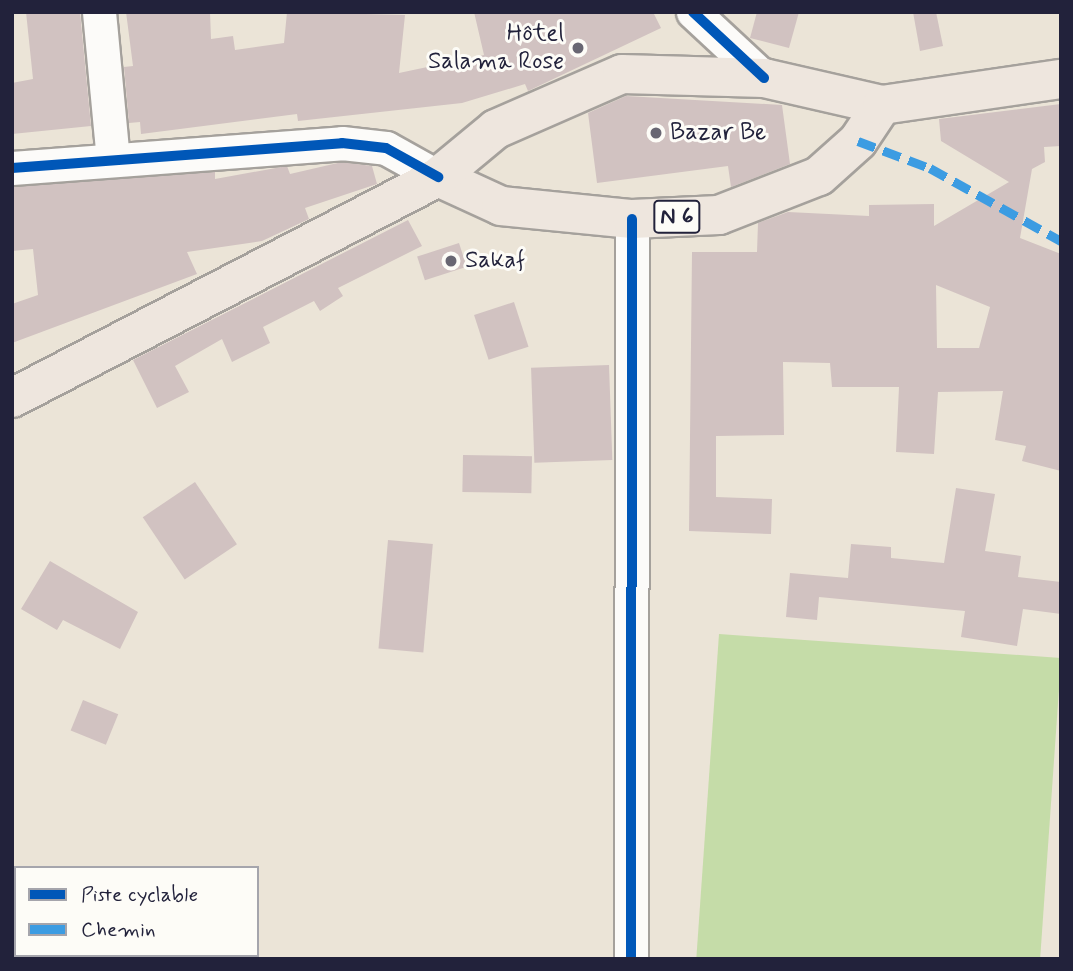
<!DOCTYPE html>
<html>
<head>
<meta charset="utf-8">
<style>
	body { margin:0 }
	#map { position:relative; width:1073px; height:971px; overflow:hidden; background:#ebe4d7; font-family:Mynerve,sans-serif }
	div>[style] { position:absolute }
	.green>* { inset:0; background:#c5dca8; transform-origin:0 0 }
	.building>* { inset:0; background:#d1c2c1; transform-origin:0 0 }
	.roads { filter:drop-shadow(2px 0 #a5a19c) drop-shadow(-2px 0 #a5a19c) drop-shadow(0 2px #a5a19c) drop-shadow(0 -2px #a5a19c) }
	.street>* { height:33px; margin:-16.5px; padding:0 16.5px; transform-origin:16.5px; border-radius:16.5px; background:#fcfbf9 }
	.primary>* { height:38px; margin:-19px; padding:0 19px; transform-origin:19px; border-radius:19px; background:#eee6de }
	.quiet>* { height:9px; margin-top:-4.5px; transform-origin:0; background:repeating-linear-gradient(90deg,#3c9ce2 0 18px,transparent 0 27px) }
	.cycleway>* { height:10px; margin:-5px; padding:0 5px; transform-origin:5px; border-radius:5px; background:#0057b8 }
	.dots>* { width:19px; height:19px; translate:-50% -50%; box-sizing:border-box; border:4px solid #fdfcf7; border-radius:50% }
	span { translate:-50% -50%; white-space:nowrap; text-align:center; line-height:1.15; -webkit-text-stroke:6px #fdfcf7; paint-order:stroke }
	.shield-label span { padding:2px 5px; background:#fdfcf7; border:2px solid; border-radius:5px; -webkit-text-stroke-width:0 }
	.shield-label { font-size:23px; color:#22223b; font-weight:700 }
	.poi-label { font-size:24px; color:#22223b }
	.right { translate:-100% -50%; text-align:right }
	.left { translate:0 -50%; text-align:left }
	.frame { position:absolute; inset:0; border:14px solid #22223b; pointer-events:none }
	.legend { position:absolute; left:14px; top:866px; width:245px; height:91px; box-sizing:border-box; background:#fdfcf7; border:2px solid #a5a5ac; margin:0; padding:9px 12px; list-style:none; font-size:21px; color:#22223b }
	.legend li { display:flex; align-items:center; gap:14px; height:35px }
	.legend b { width:35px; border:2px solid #a5a5ac }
</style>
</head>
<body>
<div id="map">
	<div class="green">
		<div style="left:719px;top:634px;width:343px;height:325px;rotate:4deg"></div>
	</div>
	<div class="building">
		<div style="clip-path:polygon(26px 12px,80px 12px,91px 126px,12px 134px,12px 83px,33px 79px)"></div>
		<div style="clip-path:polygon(126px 12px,210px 12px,211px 39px,233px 36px,235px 50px,284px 43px,287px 12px,405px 15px,399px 73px,484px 55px,474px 12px,653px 12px,661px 28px,528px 91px,525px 84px,462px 103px,298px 121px,297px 114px,141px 134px,140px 122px,129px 123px,124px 67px,133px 66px)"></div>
		<div style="clip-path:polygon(757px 12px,799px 12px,789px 48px,750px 38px)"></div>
		<div style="clip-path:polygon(913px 12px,936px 12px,943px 46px,920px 51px)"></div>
		<div style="clip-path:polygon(626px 96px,782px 105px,790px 164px,731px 187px,728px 166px,597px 183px,588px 113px)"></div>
		<div style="clip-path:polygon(evenodd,1061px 104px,1061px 146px,1044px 147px,1045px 162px,1032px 169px,1020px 238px,1061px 254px,1061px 471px,1022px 461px,1026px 446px,995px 440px,1003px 391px,938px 392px,934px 454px,896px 452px,899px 387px,832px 387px,830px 363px,783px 362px,784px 435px,716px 436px,716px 497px,772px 499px,771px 534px,689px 531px,692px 252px,757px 252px,758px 223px,788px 212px,869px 216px,869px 205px,934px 204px,934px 226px,1009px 182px,941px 141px,939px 119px,1061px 104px,936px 285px,990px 307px,979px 348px,937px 348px,936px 285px)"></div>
		<div style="clip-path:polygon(342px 162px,372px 166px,377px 184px,305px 208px,309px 219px,262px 241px,187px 252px,197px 274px,12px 343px,12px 304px,38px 295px,33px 249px,12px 251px,12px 187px,215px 172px,215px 179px,287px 166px,290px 174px)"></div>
		<div style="clip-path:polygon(408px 220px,422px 246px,338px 288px,343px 296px,320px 311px,314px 301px,263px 327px,270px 343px,232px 362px,222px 339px,175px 366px,189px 392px,157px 408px,133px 360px)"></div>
		<div style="left:459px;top:243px;width:25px;height:44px;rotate:72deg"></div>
		<div style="left:514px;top:302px;width:47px;height:42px;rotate:72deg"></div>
		<div style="left:609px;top:365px;width:95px;height:78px;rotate:88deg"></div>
		<div style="left:463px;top:455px;width:69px;height:37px;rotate:1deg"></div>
		<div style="left:195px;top:482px;width:75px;height:63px;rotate:56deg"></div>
		<div style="clip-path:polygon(956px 488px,995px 494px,985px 551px,1021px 556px,1018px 577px,1061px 582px,1061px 614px,1023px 609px,1017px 646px,961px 637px,965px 611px,819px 597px,817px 620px,786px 617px,790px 573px,848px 578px,851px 544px,891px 547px,891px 558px,944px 563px)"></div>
		<div style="left:388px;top:540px;width:45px;height:109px;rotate:5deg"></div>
		<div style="clip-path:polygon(50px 561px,138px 612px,120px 649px,63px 620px,57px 630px,21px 609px)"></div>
		<div style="left:83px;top:700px;width:38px;height:33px;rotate:22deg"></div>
	</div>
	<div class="roads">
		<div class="street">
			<div style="left:99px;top:12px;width:148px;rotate:84.6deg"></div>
			<div style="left:693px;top:12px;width:97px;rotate:42.9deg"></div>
			<div style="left:12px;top:168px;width:331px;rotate:-4.3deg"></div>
			<div style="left:342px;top:143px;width:44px;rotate:6.5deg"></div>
			<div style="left:386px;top:148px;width:60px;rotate:29.1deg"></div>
			<div style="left:631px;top:959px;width:740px;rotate:-89.92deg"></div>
		</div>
		<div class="primary">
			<div style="left:438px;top:177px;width:69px;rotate:24.7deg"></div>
			<div style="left:501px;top:206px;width:132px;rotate:5.7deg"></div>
			<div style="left:632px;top:219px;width:87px;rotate:-2.6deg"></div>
			<div style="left:719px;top:215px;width:107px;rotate:-21.3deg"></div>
			<div style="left:819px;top:176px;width:52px;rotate:-41.9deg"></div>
			<div style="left:858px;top:141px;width:43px;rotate:-56.3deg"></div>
			<div style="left:12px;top:398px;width:480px;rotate:-27.4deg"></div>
			<div style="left:438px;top:177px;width:75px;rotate:-39.6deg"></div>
			<div style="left:496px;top:129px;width:137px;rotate:-23.6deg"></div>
			<div style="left:622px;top:74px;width:142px;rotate:1.6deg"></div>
			<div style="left:764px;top:78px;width:121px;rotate:12.9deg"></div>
			<div style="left:882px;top:105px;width:181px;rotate:-8.3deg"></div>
		</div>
	</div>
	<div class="quiet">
		<div style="left:858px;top:141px;width:77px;rotate:20.6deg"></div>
		<div style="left:930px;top:168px;width:150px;rotate:29.1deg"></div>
	</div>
	<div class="cycleway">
		<div style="left:693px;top:12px;width:97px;rotate:42.9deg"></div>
		<div style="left:12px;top:168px;width:331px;rotate:-4.3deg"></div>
		<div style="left:342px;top:143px;width:44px;rotate:6.5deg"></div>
		<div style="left:386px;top:148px;width:60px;rotate:29.1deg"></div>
		<div style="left:631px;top:959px;width:740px;rotate:-89.92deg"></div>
	</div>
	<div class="dots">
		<div style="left:578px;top:48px;background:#686672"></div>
		<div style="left:656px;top:133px;background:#686672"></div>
		<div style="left:451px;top:261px;background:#686672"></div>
	</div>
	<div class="shield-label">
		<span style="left:677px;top:217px">N 6</span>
	</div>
	<div class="poi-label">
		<span class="right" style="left:564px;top:48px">Hôtel<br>Salama Rose</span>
		<span class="left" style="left:670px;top:133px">Bazar Be</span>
		<span class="left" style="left:465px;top:261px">Sakaf</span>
	</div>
	<div class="frame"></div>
	<ul class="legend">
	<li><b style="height:9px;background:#0057b8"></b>Piste cyclable</li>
	<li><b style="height:9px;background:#3c9ce2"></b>Chemin</li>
	</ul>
</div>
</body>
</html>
